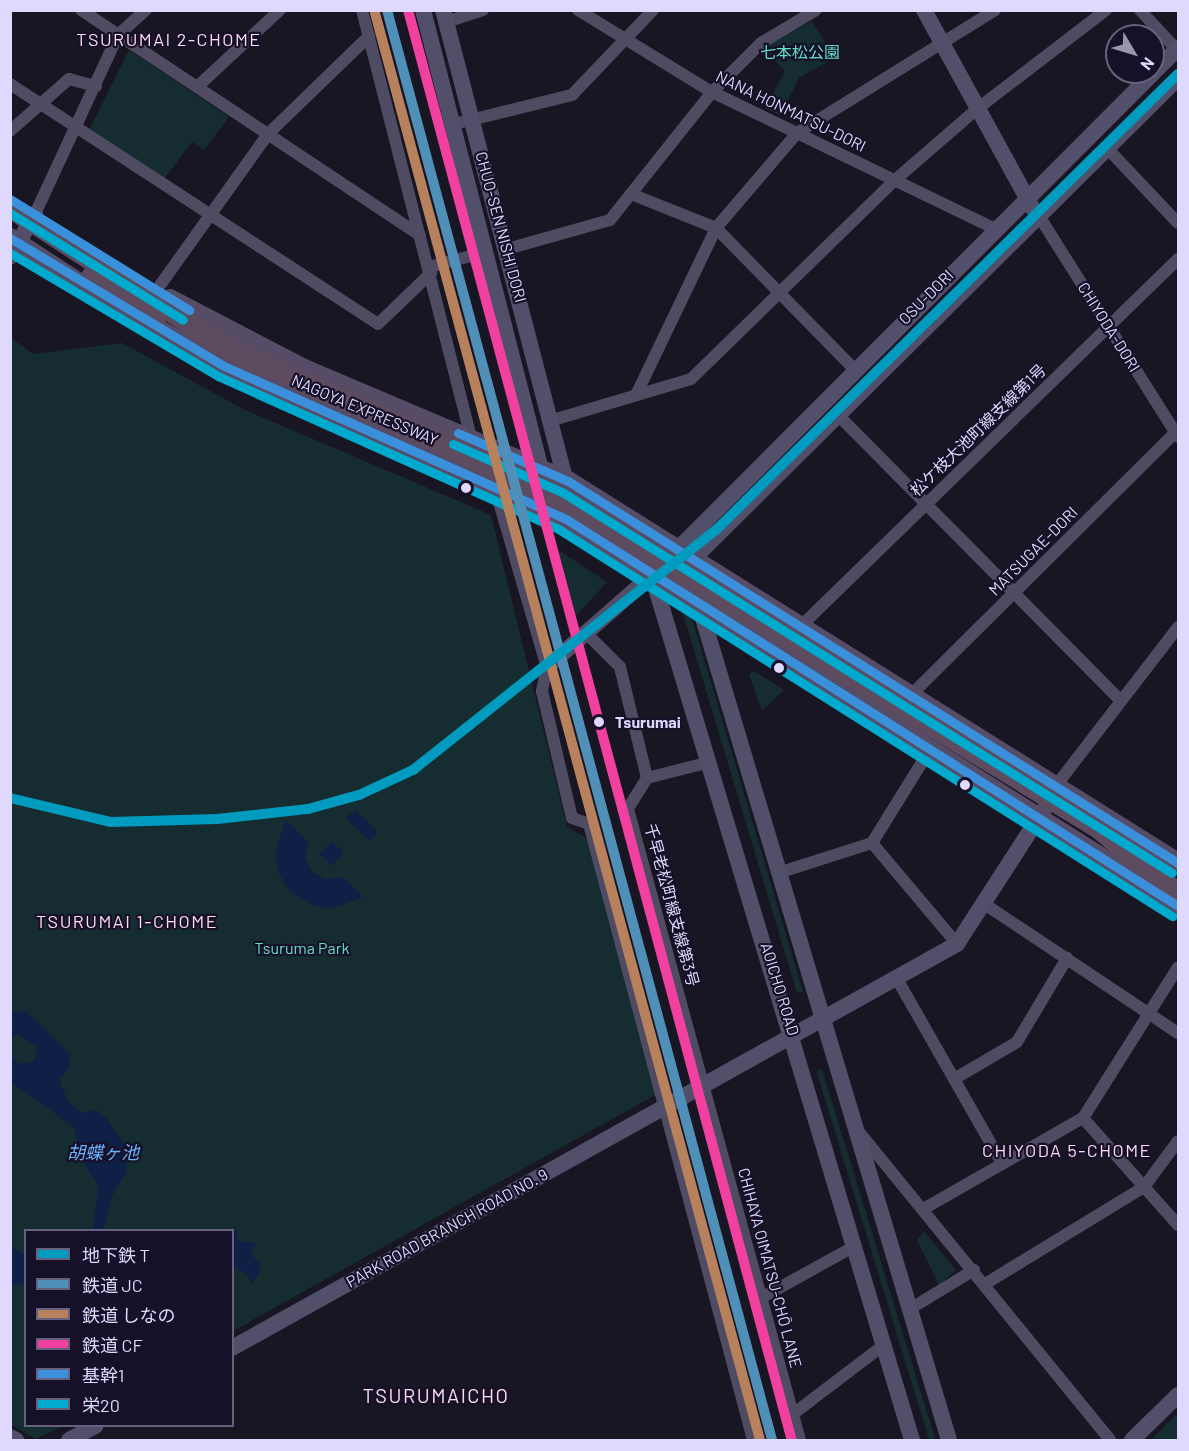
<!DOCTYPE html>
<html>
<head>
<meta charset="utf-8">
<style>
	body { margin:0 }
	#map { position:relative; width:1189px; height:1451px; overflow:hidden; background:#191623; font-family:Barlow,"Noto Sans JP",sans-serif }
	div>[style] { position:absolute }
	.green>* { inset:0; background:#152d30; transform-origin:0 0 }
	.water>* { inset:0; background:#0f2046; transform-origin:0 0 }
	.street>* { height:12px; margin:-6px; padding:0 6px; transform-origin:6px; border-radius:6px; background:#4e4b63 }
	.secondary>* { height:16px; margin:-8px; padding:0 8px; transform-origin:8px; border-radius:8px; background:#514f69 }
	.primary>* { height:20px; margin:-10px; padding:0 10px; transform-origin:10px; border-radius:10px; background:#574c67 }
	.highway>* { height:22px; margin:-11px; padding:0 11px; transform-origin:11px; border-radius:11px; background:#5d4b60 }
	.highway-bridge>* { height:22px; margin:-11px; padding:0 11px; transform-origin:11px; border-radius:11px; background:#5d4b60 }
	.bus-1>* { height:9px; margin:-4.5px; padding:0 4.5px; transform-origin:4.5px; border-radius:4.5px; background:#3a90db }
	.bus-2>* { height:9px; margin:-4.5px; padding:0 4.5px; transform-origin:4.5px; border-radius:4.5px; background:#00a9ce }
	.rail-1>* { height:10px; margin:-5px; padding:0 5px; transform-origin:5px; border-radius:5px; background:#5090b8 }
	.rail-2>* { height:10px; margin:-5px; padding:0 5px; transform-origin:5px; border-radius:5px; background:#b6815c }
	.rail-3>* { height:10px; margin:-5px; padding:0 5px; transform-origin:5px; border-radius:5px; background:#f240a1 }
	.metro-1>* { height:10px; margin:-5px; padding:0 5px; transform-origin:5px; border-radius:5px; background:#009bbf }
	.dots>* { width:16px; height:16px; translate:-50% -50%; box-sizing:border-box; border:3px solid #161128; border-radius:50% }
	span { translate:-50% -50%; white-space:nowrap; text-align:center; line-height:1.15; -webkit-text-stroke:4.5px #161128; paint-order:stroke }
	.park-label { font-size:16px; color:#66ddc5 }
	.street-label { font-size:16px; color:#dfd9fe }
	.stop-label { font-size:16px; color:#dfd9fe; font-weight:700 }
	.left { translate:0 -50%; text-align:left }
	.neighbourhood-label { font-size:18px; color:#fedbef; letter-spacing:1.5px }
	.water-label { font-size:18px; color:#6ab1fb; font-style:italic }
	.quarter-label { font-size:20px; color:#fedbef; letter-spacing:1.5px }
	.frame { position:absolute; inset:0; border:12px solid #dfd9fe; pointer-events:none }
	.legend { position:absolute; left:24px; top:1229px; width:210px; height:198px; box-sizing:border-box; background:#161128; border:2px solid #66617e; margin:0; padding:8px 10px; list-style:none; font-size:18px; color:#dfd9fe }
	.legend li { display:flex; align-items:center; gap:12px; height:30px }
	.legend b { width:30px; border:2px solid #66617e }
	.north { position:absolute; left:1105px; top:24px; width:60px; height:60px; box-sizing:border-box; background:#161128; border:2px solid #66617e; border-radius:50%; rotate:128deg; font-size:16px; font-weight:700; line-height:24px; text-align:center; color:#dfd9fe }
	.north::after { content:''; display:block; margin:auto; width:21px; height:27px; background:#9a95b1; clip-path:polygon(50% 0,100% 100%,50% 72%,0 100%) }
</style>
</head>
<body>
<div id="map">
	<div class="green">
		<div style="clip-path:polygon(812px 21px,834px 58px,799px 78px,780px 115px,765px 108px,785px 71px,763px 48px)"></div>
		<div style="clip-path:polygon(129px 50px,229px 117px,204px 150px,192px 142px,164px 179px,89px 130px)"></div>
		<div style="clip-path:polygon(11px 338px,33px 354px,122px 343px,243px 409px,491px 515px,567px 827px,589px 839px,655px 1095px,233px 1331px,232px 1230px,26px 1230px,26px 1426px,62px 1426px,36px 1439px,11px 1425px)"></div>
		<div style="clip-path:polygon(551px 545px,607px 582px,575px 617px,572px 617px)"></div>
		<div style="clip-path:polygon(682px 610px,691px 615px,803px 992px,797px 993px)"></div>
		<div style="clip-path:polygon(754px 671px,784px 690px,762px 711px,749px 674px)"></div>
		<div style="left:822px;top:1069px;width:387px;height:6px;rotate:73deg"></div>
		<div style="clip-path:polygon(924px 1231px,956px 1270px,939px 1285px,917px 1240px)"></div>
		<div style="clip-path:polygon(1178px 1413px,1178px 1440px,1151px 1440px)"></div>
	</div>
	<div class="water">
		<div style="clip-path:polygon(355px 810px,377px 831px,374px 838px,368px 840px,346px 818px)"></div>
		<div style="clip-path:polygon(286px 820px,308px 842px,305px 857px,312px 872px,327px 879px,343px 877px,363px 897px,331px 909px,311px 905px,291px 893px,279px 874px,275px 853px)"></div>
		<div style="left:332px;top:841px;width:17px;height:18px;rotate:45deg"></div>
		<div style="clip-path:polygon(26px 1011px,70px 1055px,69px 1068px,59px 1079px,68px 1101px,81px 1113px,97px 1110px,106px 1118px,126px 1148px,127px 1172px,112px 1196px,104px 1230px,93px 1230px,98px 1185px,81px 1159px,74px 1127px,11px 1083px,11px 1054px,19px 1064px,35px 1061px,36px 1047px,16px 1033px,11px 1041px,11px 1012px)"></div>
		<div style="clip-path:polygon(236px 1229px,238px 1240px,256px 1244px,251px 1254px,260px 1264px,259px 1275px,252px 1283px,245px 1272px,233px 1267px,229px 1230px)"></div>
		<div style="clip-path:polygon(11px 1248px,26px 1255px,25px 1283px,11px 1287px)"></div>
	</div>
	<div class="street">
		<div style="left:81px;top:10px;width:407px;rotate:33.6deg"></div>
		<div style="left:362px;top:10px;width:442px;rotate:75.7deg"></div>
		<div style="left:578px;top:10px;width:157px;rotate:31.5deg"></div>
		<div style="left:712px;top:92px;width:314px;rotate:25.8deg"></div>
		<div style="left:1140px;top:10px;width:56px;rotate:47.2deg"></div>
		<div style="left:446px;top:22px;width:39px;rotate:-18deg"></div>
		<div style="left:10px;top:84px;width:439px;rotate:33.1deg"></div>
		<div style="left:378px;top:324px;width:74px;rotate:-43.9deg"></div>
		<div style="left:197px;top:87px;width:113px;rotate:-42.9deg"></div>
		<div style="left:454px;top:124px;width:122px;rotate:-13.8deg"></div>
		<div style="left:572px;top:95px;width:117px;rotate:-46.4deg"></div>
		<div style="left:10px;top:131px;width:79px;rotate:-41.4deg"></div>
		<div style="left:69px;top:79px;width:28px;rotate:15deg"></div>
		<div style="left:1107px;top:148px;width:103px;rotate:46.6deg"></div>
		<div style="left:631px;top:194px;width:92px;rotate:21.8deg"></div>
		<div style="left:716px;top:228px;width:197px;rotate:45.6deg"></div>
		<div style="left:35px;top:214px;width:197px;rotate:-65.1deg"></div>
		<div style="left:118px;top:35px;width:38px;rotate:-42deg"></div>
		<div style="left:1039px;top:216px;width:261px;rotate:57.8deg"></div>
		<div style="left:507px;top:249px;width:107px;rotate:-15.7deg"></div>
		<div style="left:610px;top:220px;width:164px;rotate:-51.4deg"></div>
		<div style="left:712px;top:92px;width:69px;rotate:-45deg"></div>
		<div style="left:761px;top:43px;width:64px;rotate:-31deg"></div>
		<div style="left:429px;top:267px;width:59px;rotate:-14.7deg"></div>
		<div style="left:156px;top:291px;width:193px;rotate:-54.5deg"></div>
		<div style="left:268px;top:134px;width:141px;rotate:-44.1deg"></div>
		<div style="left:637px;top:393px;width:183px;rotate:-64.4deg"></div>
		<div style="left:716px;top:228px;width:125px;rotate:-49.5deg"></div>
		<div style="left:797px;top:133px;width:233px;rotate:-31.8deg"></div>
		<div style="left:838px;top:415px;width:402px;rotate:45.3deg"></div>
		<div style="left:553px;top:420px;width:144px;rotate:-16.5deg"></div>
		<div style="left:691px;top:379px;width:285px;rotate:-44.3deg"></div>
		<div style="left:895px;top:180px;width:108px;rotate:-40.9deg"></div>
		<div style="left:977px;top:109px;width:163px;rotate:-37.5deg"></div>
		<div style="left:494px;top:485px;width:190px;rotate:73.8deg"></div>
		<div style="left:547px;top:667px;width:25px;rotate:102deg"></div>
		<div style="left:542px;top:691px;width:130px;rotate:76.7deg"></div>
		<div style="left:572px;top:818px;width:18px;rotate:19deg"></div>
		<div style="left:589px;top:824px;width:637px;rotate:75.09deg"></div>
		<div style="left:801px;top:626px;width:526px;rotate:-44.23deg"></div>
		<div style="left:588px;top:635px;width:45px;rotate:45deg"></div>
		<div style="left:620px;top:667px;width:114px;rotate:76.3deg"></div>
		<div style="left:911px;top:695px;width:376px;rotate:-44.8deg"></div>
		<div style="left:710px;top:762px;width:65px;rotate:165.7deg"></div>
		<div style="left:647px;top:778px;width:36px;rotate:122deg"></div>
		<div style="left:628px;top:809px;width:654px;rotate:74.75deg"></div>
		<div style="left:1055px;top:787px;width:202px;rotate:-52.4deg"></div>
		<div style="left:872px;top:843px;width:132px;rotate:49.9deg"></div>
		<div style="left:778px;top:873px;width:99px;rotate:-17.7deg"></div>
		<div style="left:872px;top:843px;width:108px;rotate:-58.2deg"></div>
		<div style="left:986px;top:905px;width:231px;rotate:33.7deg"></div>
		<div style="left:897px;top:979px;width:212px;rotate:60.3deg"></div>
		<div style="left:954px;top:1079px;width:73px;rotate:-30.4deg"></div>
		<div style="left:1017px;top:1042px;width:98px;rotate:-59.2deg"></div>
		<div style="left:1083px;top:1118px;width:143px;rotate:48.4deg"></div>
		<div style="left:859px;top:1132px;width:397px;rotate:50.8deg"></div>
		<div style="left:925px;top:1208px;width:182px;rotate:-29.7deg"></div>
		<div style="left:1083px;top:1118px;width:178px;rotate:-57.8deg"></div>
		<div style="left:985px;top:1284px;width:186px;rotate:-31.4deg"></div>
		<div style="left:1144px;top:1187px;width:57px;rotate:-53.5deg"></div>
		<div style="left:761px;top:1298px;width:107px;rotate:-29deg"></div>
		<div style="left:910px;top:1309px;width:75px;rotate:-31.4deg"></div>
		<div style="left:793px;top:1414px;width:114px;rotate:-37.2deg"></div>
	</div>
	<div class="secondary">
		<div style="left:423px;top:10px;width:485px;rotate:75.6deg"></div>
		<div style="left:443px;top:10px;width:497px;rotate:75.4deg"></div>
		<div style="left:924px;top:10px;width:225px;rotate:61.3deg"></div>
		<div style="left:10px;top:257px;width:50px;rotate:-59.8deg"></div>
		<div style="left:682px;top:563px;width:13px;rotate:-23deg"></div>
		<div style="left:694px;top:558px;width:682px;rotate:-44.76deg"></div>
		<div style="left:652px;top:575px;width:903px;rotate:73.27deg"></div>
		<div style="left:696px;top:595px;width:882px;rotate:73.33deg"></div>
		<div style="left:547px;top:667px;width:140px;rotate:-41.2deg"></div>
		<div style="left:652px;top:575px;width:745px;rotate:-45.05deg"></div>
		<div style="left:232px;top:1348px;width:830px;rotate:-29.13deg"></div>
		<div style="left:957px;top:944px;width:162px;rotate:-57.1deg"></div>
		<div style="left:10px;top:1437px;width:7px;rotate:27deg"></div>
		<div style="left:69px;top:1440px;width:30px;rotate:-28deg"></div>
		<div style="left:1132px;top:1440px;width:64px;rotate:-44.4deg"></div>
	</div>
	<div class="primary">
		<div style="left:10px;top:238px;width:106px;rotate:33.1deg"></div>
		<div style="left:99px;top:296px;width:143px;rotate:29.2deg"></div>
		<div style="left:224px;top:366px;width:375px;rotate:24.1deg"></div>
		<div style="left:566px;top:519px;width:724px;rotate:32.31deg"></div>
		<div style="left:170px;top:299px;width:151px;rotate:27.6deg"></div>
		<div style="left:304px;top:369px;width:287px;rotate:23deg"></div>
		<div style="left:568px;top:481px;width:720px;rotate:32.06deg"></div>
	</div>
	<div class="highway">
		<div style="left:1099px;top:828px;width:103px;rotate:39.9deg"></div>
	</div>
	<div class="highway-bridge">
		<div style="left:10px;top:207px;width:263px;rotate:32.9deg"></div>
		<div style="left:231px;top:350px;width:252px;rotate:23.9deg"></div>
		<div style="left:461px;top:452px;width:174px;rotate:27.5deg"></div>
		<div style="left:615px;top:532px;width:567px;rotate:31.45deg"></div>
		<div style="left:92px;top:277px;width:75px;rotate:31.4deg"></div>
	</div>
	<div class="bus-1">
		<div style="left:10px;top:199px;width:211px;rotate:31.8deg"></div>
		<div style="left:10px;top:238px;width:249px;rotate:30.9deg"></div>
		<div style="left:224px;top:366px;width:375px;rotate:24.1deg"></div>
		<div style="left:566px;top:519px;width:724px;rotate:32.31deg"></div>
		<div style="left:458px;top:433px;width:120px;rotate:23.6deg"></div>
		<div style="left:568px;top:481px;width:720px;rotate:32.06deg"></div>
	</div>
	<div class="bus-2">
		<div style="left:10px;top:213px;width:203px;rotate:31.7deg"></div>
		<div style="left:10px;top:253px;width:242px;rotate:30.6deg"></div>
		<div style="left:218px;top:376px;width:375px;rotate:24.2deg"></div>
		<div style="left:560px;top:530px;width:724px;rotate:32.24deg"></div>
		<div style="left:453px;top:444px;width:119px;rotate:23.8deg"></div>
		<div style="left:562px;top:492px;width:719px;rotate:31.99deg"></div>
	</div>
	<div class="rail-1">
		<div style="left:387px;top:10px;width:1481px;rotate:74.93deg"></div>
	</div>
	<div class="rail-2">
		<div style="left:375px;top:13px;width:1478px;rotate:74.9deg"></div>
	</div>
	<div class="rail-3">
		<div style="left:408px;top:10px;width:1478px;rotate:74.98deg"></div>
	</div>
	<div class="metro-1">
		<div style="left:10px;top:798px;width:104px;rotate:13.4deg"></div>
		<div style="left:111px;top:822px;width:106px;rotate:-1.6deg"></div>
		<div style="left:217px;top:819px;width:92px;rotate:-6.3deg"></div>
		<div style="left:308px;top:809px;width:53px;rotate:-15.4deg"></div>
		<div style="left:359px;top:795px;width:60px;rotate:-24.8deg"></div>
		<div style="left:413px;top:770px;width:387px;rotate:-38.4deg"></div>
		<div style="left:716px;top:530px;width:649px;rotate:-44.63deg"></div>
	</div>
	<div class="dots">
		<div style="left:466px;top:488px;background:#dfd9fe"></div>
		<div style="left:779px;top:668px;background:#dfd9fe"></div>
		<div style="left:599px;top:722px;background:#dfd9fe"></div>
		<div style="left:965px;top:785px;background:#dfd9fe"></div>
	</div>
	<div class="park-label">
		<span style="left:800px;top:52px">七本松公園</span>
		<span style="left:302px;top:948px">Tsuruma Park</span>
	</div>
	<div class="street-label">
		<span style="left:791px;top:111px;rotate:26deg">NANA HONMATSU-DORI</span>
		<span style="left:501px;top:227px;rotate:75deg">CHUO-SEN NISHI DORI</span>
		<span style="left:926px;top:297px;rotate:-45deg">OSU-DORI</span>
		<span style="left:1109px;top:327px;rotate:58deg">CHIYODA-DORI</span>
		<span style="left:365px;top:410px;rotate:23deg">NAGOYA EXPRESSWAY</span>
		<span style="left:978px;top:430px;rotate:-44deg">松ケ枝大池町線支線第1号</span>
		<span style="left:1033px;top:551px;rotate:-45deg">MATSUGAE-DORI</span>
		<span style="left:672px;top:905px;rotate:75deg">千早老松町線支線第3号</span>
		<span style="left:780px;top:989px;rotate:73deg">AOICHO ROAD</span>
		<span style="left:447px;top:1228px;rotate:-29deg">PARK ROAD BRANCH ROAD NO. 9</span>
		<span style="left:770px;top:1268px;rotate:75deg">CHIHAYA OIMATSU-CHŌ LANE</span>
	</div>
	<div class="stop-label">
		<span class="left" style="left:615px;top:722px">Tsurumai</span>
	</div>
	<div class="neighbourhood-label">
		<span style="left:169px;top:39px">TSURUMAI 2-CHOME</span>
		<span style="left:127px;top:921px">TSURUMAI 1-CHOME</span>
		<span style="left:1067px;top:1150px">CHIYODA 5-CHOME</span>
	</div>
	<div class="water-label">
		<span style="left:103px;top:1152px">胡蝶ヶ池</span>
	</div>
	<div class="quarter-label">
		<span style="left:436px;top:1395px">TSURUMAICHO</span>
	</div>
	<div class="frame"></div>
	<ul class="legend">
	<li><b style="height:8px;background:#009bbf"></b>地下鉄 T</li>
	<li><b style="height:8px;background:#5090b8"></b>鉄道 JC</li>
	<li><b style="height:8px;background:#b6815c"></b>鉄道 しなの</li>
	<li><b style="height:8px;background:#f240a1"></b>鉄道 CF</li>
	<li><b style="height:8px;background:#3a90db"></b>基幹1</li>
	<li><b style="height:8px;background:#00a9ce"></b>栄20</li>
	</ul>
	<div class="north">N</div>
</div>
</body>
</html>
